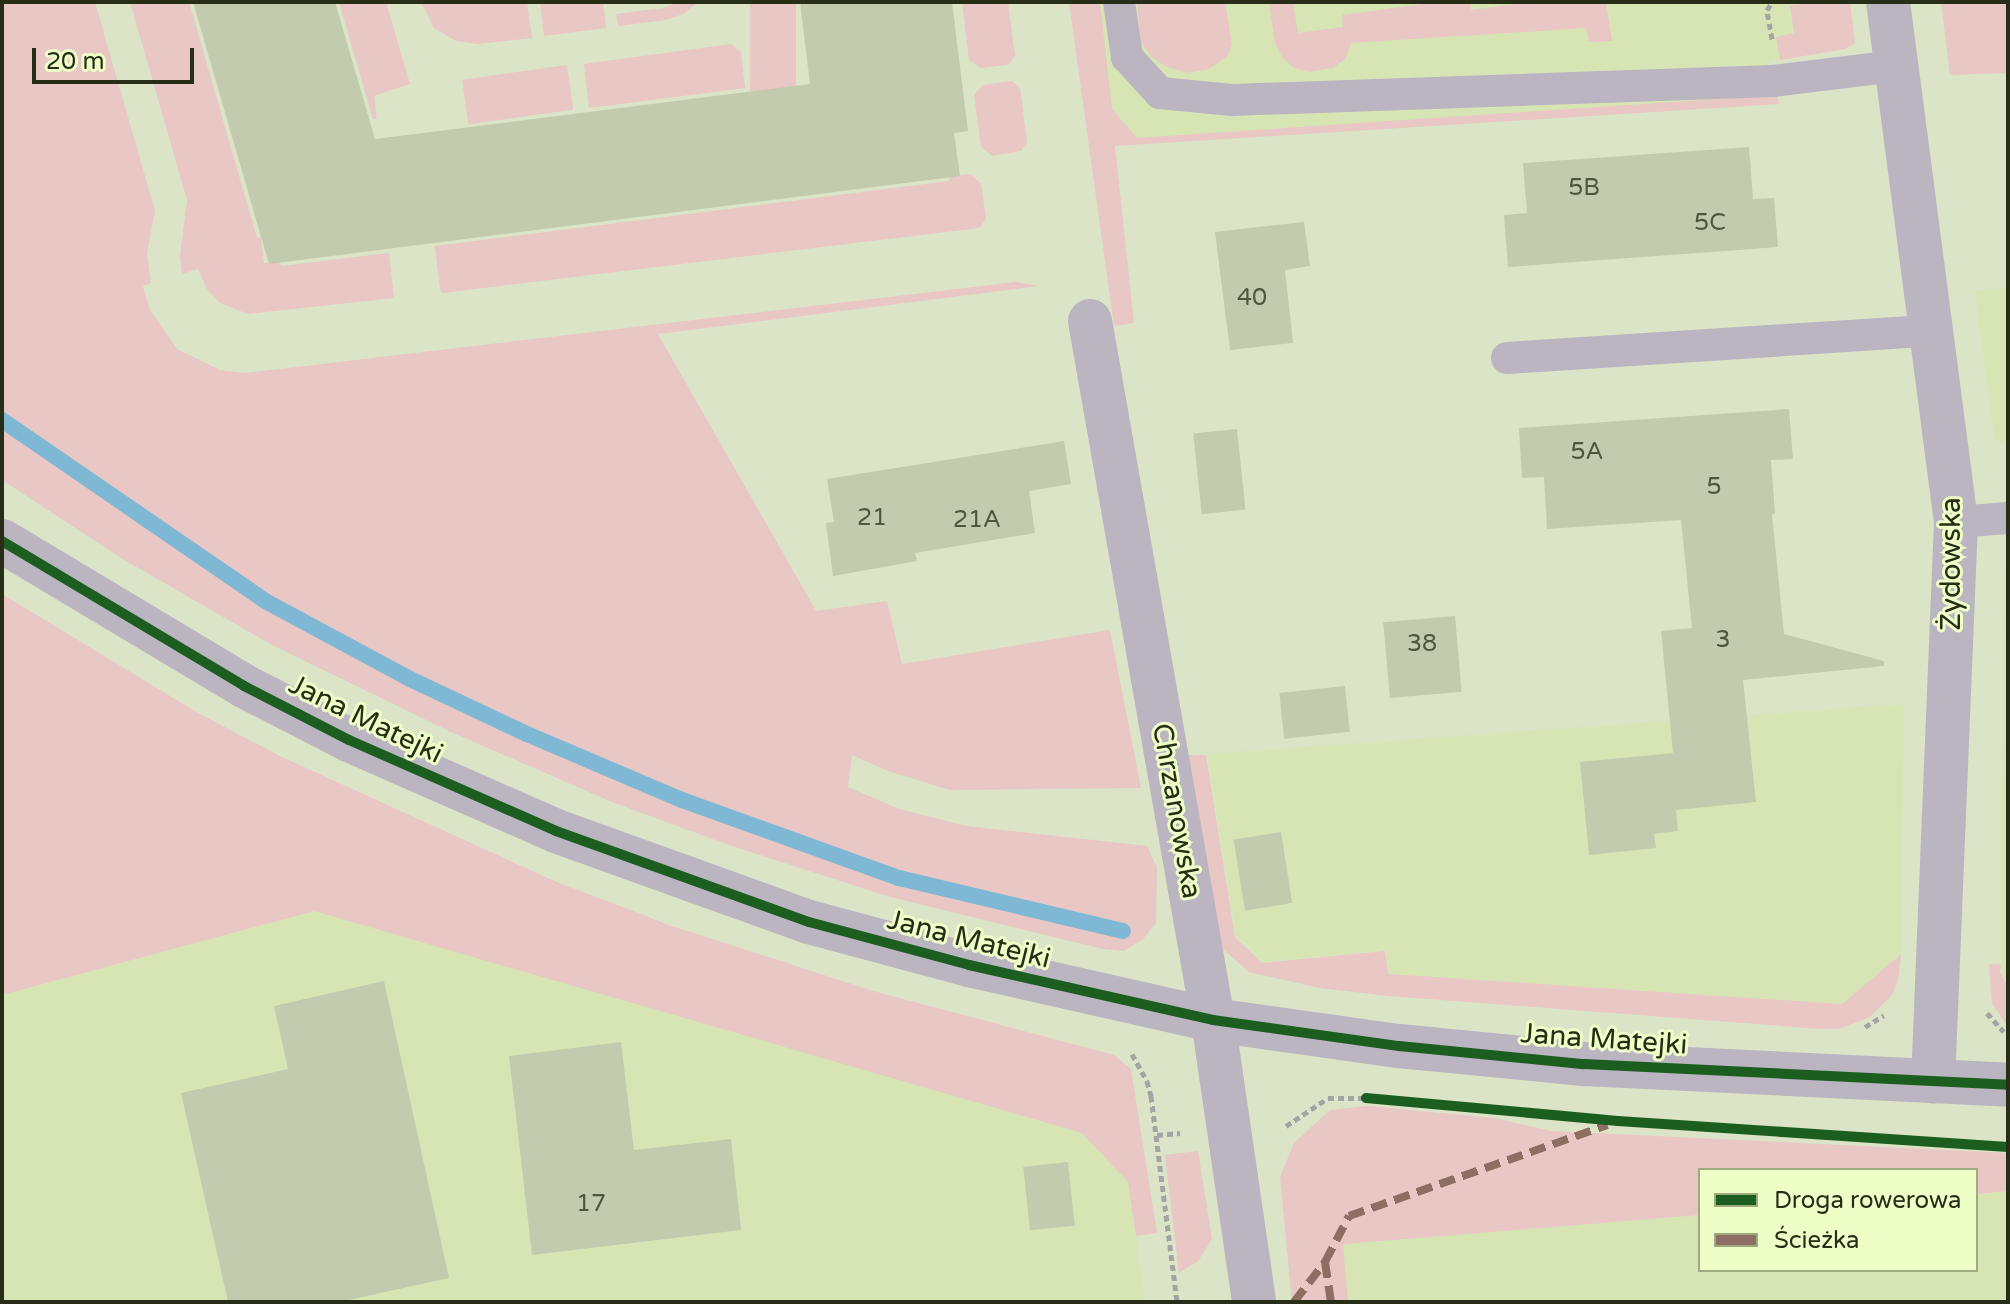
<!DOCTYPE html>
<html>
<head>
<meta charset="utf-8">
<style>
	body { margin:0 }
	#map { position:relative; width:2010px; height:1304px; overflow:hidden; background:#dbe4c6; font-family:"Varela Round",sans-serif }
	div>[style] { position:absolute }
	.built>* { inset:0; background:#d7e5b5 }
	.green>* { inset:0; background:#e8c7c4; transform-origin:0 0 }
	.stream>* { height:16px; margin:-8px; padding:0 8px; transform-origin:8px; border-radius:8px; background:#7fb8d5 }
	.building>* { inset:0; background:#c3cbae; transform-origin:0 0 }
	.path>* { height:5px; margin-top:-2.5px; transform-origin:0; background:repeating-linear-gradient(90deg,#a5a4a5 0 6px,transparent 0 10px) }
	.service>* { height:32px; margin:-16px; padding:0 16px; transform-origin:16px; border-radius:16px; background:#bab5c0 }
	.minor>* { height:44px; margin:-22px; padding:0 22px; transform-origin:22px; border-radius:22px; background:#bab5c0 }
	.tertiary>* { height:44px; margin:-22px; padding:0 22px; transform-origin:22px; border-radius:22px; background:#bab5c0 }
	.quiet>* { height:8px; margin-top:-4px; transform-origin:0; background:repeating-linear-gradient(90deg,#8d6e63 0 16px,transparent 0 24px) }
	.cycleway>* { height:10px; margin:-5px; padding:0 5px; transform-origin:5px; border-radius:5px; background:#1b5e20 }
	span { translate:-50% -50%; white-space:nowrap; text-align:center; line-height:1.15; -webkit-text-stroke:6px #edfec6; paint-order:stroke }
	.number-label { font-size:24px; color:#50563e }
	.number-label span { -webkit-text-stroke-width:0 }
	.street-label { font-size:28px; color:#272d17 }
	.frame { position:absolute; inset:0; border:4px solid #272d17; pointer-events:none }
	.legend { position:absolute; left:1698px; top:1168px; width:280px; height:104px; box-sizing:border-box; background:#edfec6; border:2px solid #9eaa80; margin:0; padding:10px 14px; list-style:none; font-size:24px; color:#272d17 }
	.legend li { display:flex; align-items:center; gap:16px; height:40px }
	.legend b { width:40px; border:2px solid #9eaa80 }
	.scale { position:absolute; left:32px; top:48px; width:162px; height:36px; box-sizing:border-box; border:4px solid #272d17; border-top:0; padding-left:10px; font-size:24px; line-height:28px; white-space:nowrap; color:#272d17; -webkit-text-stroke:6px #edfec6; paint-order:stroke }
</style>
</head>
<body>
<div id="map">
	<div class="built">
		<div style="clip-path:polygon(1095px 2px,1814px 2px,1790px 6px,1794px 33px,1776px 37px,1780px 60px,1770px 61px,1779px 104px,1114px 146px)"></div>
		<div style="clip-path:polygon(2008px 288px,2008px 447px,1994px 438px,1975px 291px)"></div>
		<div style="clip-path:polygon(2008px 570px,2008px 985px,2001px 973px,2004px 574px)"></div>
		<div style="clip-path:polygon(1904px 704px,1901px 953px,1842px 1004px,1389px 974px,1386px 950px,1262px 962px,1236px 935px,1207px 754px)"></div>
		<div style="clip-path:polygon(2px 735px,487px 960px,1082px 1133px,1128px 1182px,1145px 1302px,2px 1302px)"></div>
		<div style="clip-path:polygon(2008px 1191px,2008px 1302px,1348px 1302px,1342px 1244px,1700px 1215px,1700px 1270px,1976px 1270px,1976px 1194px)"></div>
	</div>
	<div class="green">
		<div style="clip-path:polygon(2px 2px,95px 2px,155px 211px,147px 253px,151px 283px,143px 286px,150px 310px,177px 349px,220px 370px,245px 373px,1016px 282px,1039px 286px,658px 334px,816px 611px,887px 601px,902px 664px,1110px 630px,1141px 788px,950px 790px,888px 771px,852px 755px,848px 787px,899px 809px,966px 826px,1147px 846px,1157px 867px,1156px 923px,1143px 939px,1124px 951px,1103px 949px,890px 897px,726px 844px,612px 802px,451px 732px,272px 645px,121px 558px,2px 480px)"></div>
		<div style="clip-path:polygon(130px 2px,189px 2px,257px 238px,261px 237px,264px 263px,280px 262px,281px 266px,389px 253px,394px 298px,248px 314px,220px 303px,207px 289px,198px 269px,182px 274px,180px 256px,187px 200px)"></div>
		<div style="clip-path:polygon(339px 2px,386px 2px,410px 84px,374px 96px,377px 119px,373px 119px)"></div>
		<div style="clip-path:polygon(421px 2px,527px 2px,532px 38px,478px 44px,456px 41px,434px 28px)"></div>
		<div style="clip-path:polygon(540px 2px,603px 2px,606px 28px,544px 36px)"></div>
		<div style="clip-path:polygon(680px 2px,698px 2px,683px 14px,665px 20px,618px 26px,616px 14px,663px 8px)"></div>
		<div style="left:750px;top:2px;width:46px;height:89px"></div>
		<div style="clip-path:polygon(962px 2px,1008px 2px,1015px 56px,1008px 65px,981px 68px,969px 60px)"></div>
		<div style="clip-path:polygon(1069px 2px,1100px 2px,1112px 109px,1137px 138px,1777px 95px,1779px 104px,1115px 146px,1134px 323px,1114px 326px)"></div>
		<div style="clip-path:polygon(1137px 2px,1225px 2px,1232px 45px,1227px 57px,1209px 69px,1188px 73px,1167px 67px,1153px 58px,1141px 43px)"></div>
		<div style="clip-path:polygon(1269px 2px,1293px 2px,1298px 33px,1343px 27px,1342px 15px,1439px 2px,1470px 2px,1471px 10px,1529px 2px,1606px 2px,1612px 41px,1589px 42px,1586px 28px,1351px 43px,1345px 59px,1333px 68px,1309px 72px,1294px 68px,1282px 57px,1275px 44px)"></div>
		<div style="clip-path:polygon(1814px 2px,1850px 2px,1855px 43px,1845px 49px,1780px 60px,1776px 37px,1794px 33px,1790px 6px)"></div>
		<div style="clip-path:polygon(1941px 2px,2008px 2px,2008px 73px,1950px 75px)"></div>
		<div style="clip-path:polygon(731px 44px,741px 52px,745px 88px,589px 108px,584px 64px)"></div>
		<div style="left:567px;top:65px;width:45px;height:106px;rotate:82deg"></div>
		<div style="clip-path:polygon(1012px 81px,1020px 88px,1027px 142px,1021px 151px,992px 156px,981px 147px,974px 95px,983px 85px)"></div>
		<div style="clip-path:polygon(970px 174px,981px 183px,986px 219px,979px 228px,442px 293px,440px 289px,435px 246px,949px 181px,949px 177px)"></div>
		<div style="clip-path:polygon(2px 594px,198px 713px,282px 757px,552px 880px,669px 925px,873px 991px,1114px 1055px,1131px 1069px,1157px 1233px,1136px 1236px,1128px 1182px,1082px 1133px,314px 911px,2px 995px)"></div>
		<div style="clip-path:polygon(1181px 755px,1206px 755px,1235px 937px,1262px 963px,1385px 951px,1388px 974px,1842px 1004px,1901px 954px,1898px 981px,1892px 995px,1870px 1017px,1840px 1029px,1821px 1029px,1389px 996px,1319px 988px,1249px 972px,1217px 944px)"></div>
		<div style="clip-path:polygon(1989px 964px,2001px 965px,2000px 972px,2008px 987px,2008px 1027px,1992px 1003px)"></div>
		<div style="clip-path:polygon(1368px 1106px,1494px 1118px,1552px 1131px,2008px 1153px,2008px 1191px,1976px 1194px,1976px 1170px,1700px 1170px,1700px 1215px,1343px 1244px,1348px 1302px,1292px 1302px,1280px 1177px,1294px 1143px,1330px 1110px)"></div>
		<div style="clip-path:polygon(1198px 1151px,1212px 1239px,1198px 1261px,1179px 1273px,1165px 1155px)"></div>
	</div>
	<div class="stream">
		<div style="left:2px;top:420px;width:321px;rotate:34.5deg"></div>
		<div style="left:267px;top:602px;width:162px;rotate:28.3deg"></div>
		<div style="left:410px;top:679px;width:129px;rotate:25.2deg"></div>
		<div style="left:527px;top:734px;width:168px;rotate:23.1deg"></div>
		<div style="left:682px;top:800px;width:231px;rotate:19.8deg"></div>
		<div style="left:899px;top:878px;width:230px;rotate:13.3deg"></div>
	</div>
	<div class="building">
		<div style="clip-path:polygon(193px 2px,335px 2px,375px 139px,810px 84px,800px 2px,952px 2px,968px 131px,954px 133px,960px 176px,269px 264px)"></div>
		<div style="clip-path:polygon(1749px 147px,1753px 199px,1774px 198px,1778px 247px,1508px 267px,1504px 215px,1527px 213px,1523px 163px)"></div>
		<div style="clip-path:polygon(1304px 222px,1310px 266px,1285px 270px,1293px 343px,1230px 350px,1215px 232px)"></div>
		<div style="clip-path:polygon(1789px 409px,1793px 459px,1771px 460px,1775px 514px,1772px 514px,1784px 634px,1884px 661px,1884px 666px,1743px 680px,1756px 802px,1676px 810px,1678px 831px,1654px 834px,1656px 848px,1589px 855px,1580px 762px,1673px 753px,1661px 631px,1692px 628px,1681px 520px,1547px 529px,1544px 477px,1522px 478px,1519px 428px)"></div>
		<div style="left:1237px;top:429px;width:81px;height:44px;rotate:84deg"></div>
		<div style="clip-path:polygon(1064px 441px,1071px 484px,1029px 491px,1035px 533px,915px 553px,917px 561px,833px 576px,826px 523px,834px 522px,827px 479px)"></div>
		<div style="left:1455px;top:616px;width:76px;height:72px;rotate:85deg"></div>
		<div style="left:1345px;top:686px;width:46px;height:66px;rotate:84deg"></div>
		<div style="left:1281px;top:832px;width:72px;height:48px;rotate:81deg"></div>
		<div style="clip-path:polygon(384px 981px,449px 1278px,340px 1302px,228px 1302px,181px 1093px,288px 1069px,274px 1006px)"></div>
		<div style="clip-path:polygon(621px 1042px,634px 1150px,731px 1139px,741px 1230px,532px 1255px,509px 1056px)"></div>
		<div style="left:1068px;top:1162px;width:64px;height:45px;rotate:84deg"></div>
	</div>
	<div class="path">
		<div style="left:1772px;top:39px;width:29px;rotate:-100deg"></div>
		<div style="left:1767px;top:10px;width:9px;rotate:-58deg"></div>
		<div style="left:1987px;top:1013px;width:25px;rotate:48deg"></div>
		<div style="left:1865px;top:1027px;width:22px;rotate:-32deg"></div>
		<div style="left:1132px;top:1054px;width:31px;rotate:61deg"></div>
		<div style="left:1147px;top:1081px;width:16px;rotate:75deg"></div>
		<div style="left:1151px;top:1096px;width:208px;rotate:82.8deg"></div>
		<div style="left:1286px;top:1126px;width:50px;rotate:-33.7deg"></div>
		<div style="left:1328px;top:1098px;width:38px"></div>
		<div style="left:1157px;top:1135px;width:23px;rotate:-5deg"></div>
	</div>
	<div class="service">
		<div style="left:1119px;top:2px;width:56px;rotate:81.7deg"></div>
		<div style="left:1127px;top:57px;width:49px;rotate:47.5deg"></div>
		<div style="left:1160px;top:93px;width:72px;rotate:5.6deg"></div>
		<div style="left:1232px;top:100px;width:541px;rotate:-2.01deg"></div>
		<div style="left:1773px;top:81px;width:124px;rotate:-7deg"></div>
		<div style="left:1507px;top:358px;width:424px;rotate:-3.7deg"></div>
		<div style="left:1956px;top:522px;width:52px;rotate:-4.4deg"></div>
	</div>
	<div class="minor">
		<div style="left:1888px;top:2px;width:524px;rotate:82.55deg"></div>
		<div style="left:1956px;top:522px;width:560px;rotate:92.35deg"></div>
		<div style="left:1090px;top:321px;width:710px;rotate:80.02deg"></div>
		<div style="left:1213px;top:1020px;width:285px;rotate:81.7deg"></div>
	</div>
	<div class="tertiary">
		<div style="left:2px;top:541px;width:282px;rotate:30.9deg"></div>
		<div style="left:244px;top:686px;width:118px;rotate:27.2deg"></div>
		<div style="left:349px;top:740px;width:226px;rotate:23.7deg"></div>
		<div style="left:556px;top:831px;width:269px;rotate:19.8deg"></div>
		<div style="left:809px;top:922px;width:166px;rotate:15deg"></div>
		<div style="left:969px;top:965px;width:250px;rotate:12.7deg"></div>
		<div style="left:1213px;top:1020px;width:188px;rotate:8deg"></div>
		<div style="left:1399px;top:1046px;width:186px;rotate:5.6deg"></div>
		<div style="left:1584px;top:1064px;width:425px;rotate:2.8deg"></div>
	</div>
	<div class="quiet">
		<div style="left:1325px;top:1262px;width:40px;rotate:81.5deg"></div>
		<div style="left:1294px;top:1302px;width:51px;rotate:-52.2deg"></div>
		<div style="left:1325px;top:1262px;width:52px;rotate:-62.4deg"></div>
		<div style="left:1349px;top:1216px;width:274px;rotate:-19.4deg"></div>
	</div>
	<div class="cycleway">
		<div style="left:2px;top:541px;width:282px;rotate:30.9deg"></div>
		<div style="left:244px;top:686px;width:118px;rotate:27.2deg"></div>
		<div style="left:349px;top:740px;width:226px;rotate:23.7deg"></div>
		<div style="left:556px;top:831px;width:269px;rotate:19.8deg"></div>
		<div style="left:809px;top:922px;width:166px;rotate:15deg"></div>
		<div style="left:969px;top:965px;width:250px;rotate:12.7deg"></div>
		<div style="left:1213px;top:1020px;width:188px;rotate:8deg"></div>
		<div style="left:1399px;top:1046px;width:186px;rotate:5.6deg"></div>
		<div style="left:1584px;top:1064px;width:425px;rotate:2.8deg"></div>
		<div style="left:1366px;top:1098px;width:253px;rotate:5.2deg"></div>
		<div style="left:1618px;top:1121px;width:391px;rotate:3.8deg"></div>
	</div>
	<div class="number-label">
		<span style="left:1584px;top:188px">5B</span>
		<span style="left:1710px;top:223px">5C</span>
		<span style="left:1252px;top:298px">40</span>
		<span style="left:1587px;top:452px">5A</span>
		<span style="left:1714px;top:487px">5</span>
		<span style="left:872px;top:518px">21</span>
		<span style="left:977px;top:520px">21A</span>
		<span style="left:1723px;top:640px">3</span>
		<span style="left:1422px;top:644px">38</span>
		<span style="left:591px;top:1204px">17</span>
	</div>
	<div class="street-label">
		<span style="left:1951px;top:564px;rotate:-90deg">Żydowska</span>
		<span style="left:366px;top:719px;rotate:26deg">Jana Matejki</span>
		<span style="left:1177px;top:811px;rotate:80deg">Chrzanowska</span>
		<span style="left:969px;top:939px;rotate:14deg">Jana Matejki</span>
		<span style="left:1604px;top:1039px;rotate:4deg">Jana Matejki</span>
	</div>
	<div class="frame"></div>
	<ul class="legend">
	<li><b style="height:10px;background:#1b5e20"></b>Droga rowerowa</li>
	<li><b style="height:10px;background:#8d6e63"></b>Ścieżka</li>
	</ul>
	<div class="scale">20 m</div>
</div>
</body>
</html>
